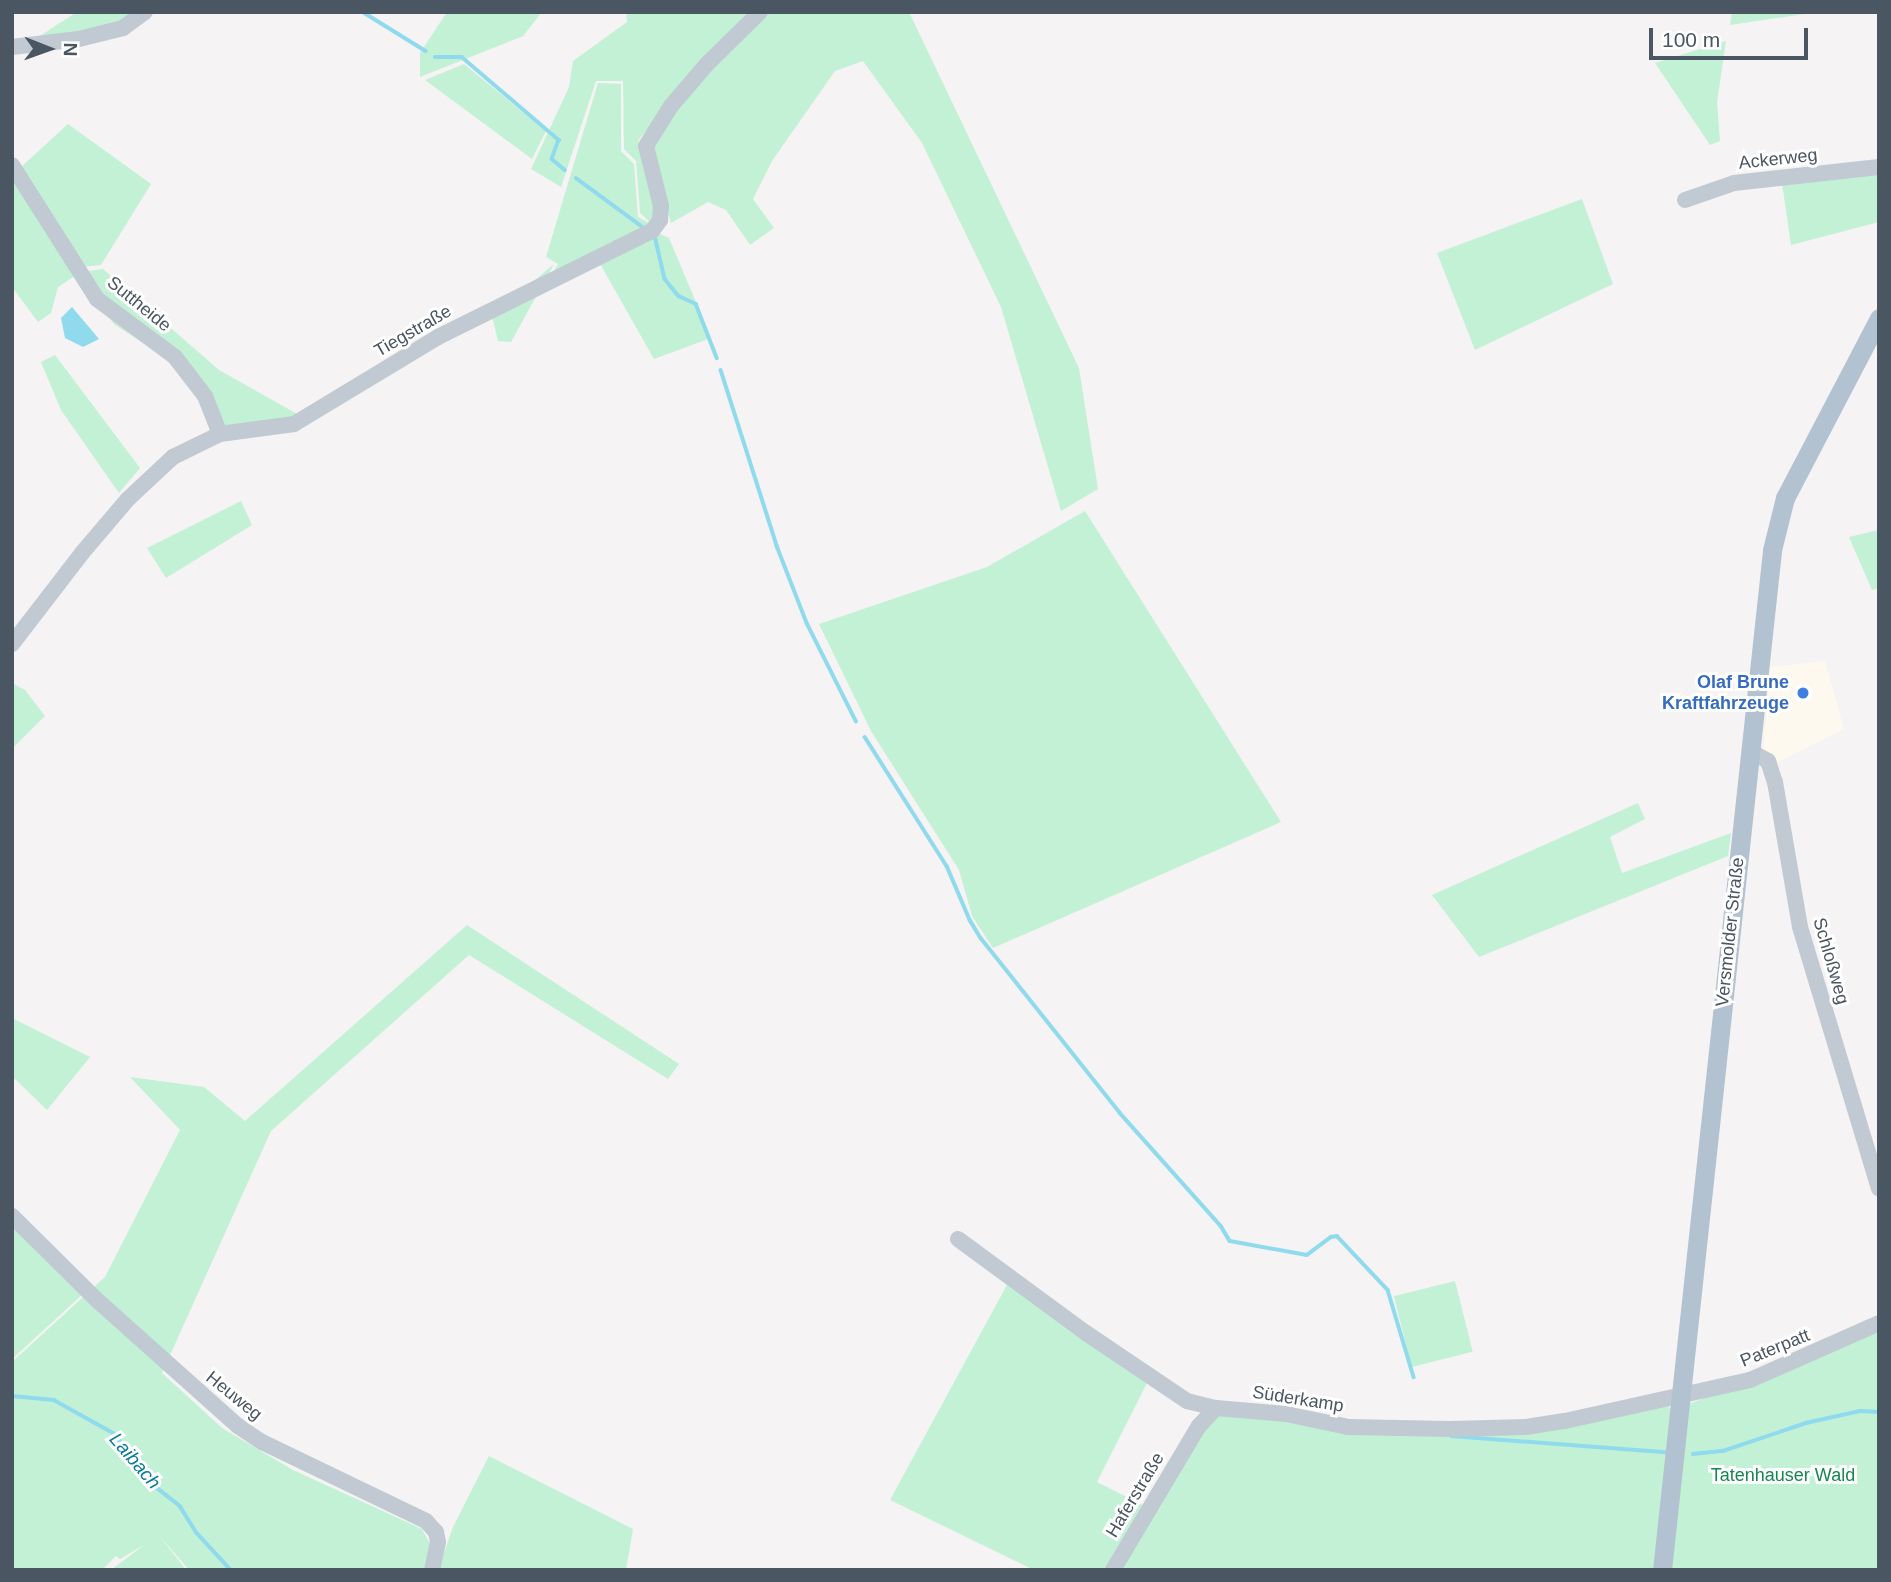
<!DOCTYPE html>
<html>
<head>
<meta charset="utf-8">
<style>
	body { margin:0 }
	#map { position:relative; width:1891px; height:1582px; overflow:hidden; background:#f5f3f3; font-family:Helvetica,sans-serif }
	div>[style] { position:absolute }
	.commercial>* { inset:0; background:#fdf9ef }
	.green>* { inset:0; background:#c3f1d5; transform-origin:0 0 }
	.water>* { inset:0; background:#90daee }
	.stream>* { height:3.5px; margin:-1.75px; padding:0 1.75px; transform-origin:1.75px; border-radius:1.75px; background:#90daee }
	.minor>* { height:16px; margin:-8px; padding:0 8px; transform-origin:8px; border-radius:8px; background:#c1cad2 }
	.major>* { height:19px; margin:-9.5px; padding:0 9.5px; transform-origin:9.5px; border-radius:9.5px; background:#b3c2d1 }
	.dots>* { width:19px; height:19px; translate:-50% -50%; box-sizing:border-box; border:4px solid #fff; border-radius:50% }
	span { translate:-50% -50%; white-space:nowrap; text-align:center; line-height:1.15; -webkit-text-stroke:6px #fff; paint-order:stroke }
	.street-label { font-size:18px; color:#4a5661 }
	.shop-label { font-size:18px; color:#366cbe; font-weight:700 }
	.right { translate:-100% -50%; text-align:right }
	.park-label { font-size:18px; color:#17864f }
	.water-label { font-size:19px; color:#0c7c9b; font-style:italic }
	.frame { position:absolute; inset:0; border:14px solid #4a5661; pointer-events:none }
	.north { position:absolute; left:14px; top:14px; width:70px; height:70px; -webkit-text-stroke:5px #fff; paint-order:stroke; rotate:91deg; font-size:19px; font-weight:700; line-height:28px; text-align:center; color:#4a5661 }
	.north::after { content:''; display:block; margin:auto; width:24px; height:32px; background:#4a5661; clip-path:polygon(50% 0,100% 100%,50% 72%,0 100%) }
	.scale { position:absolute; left:1649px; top:28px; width:159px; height:32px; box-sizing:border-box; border:4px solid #4a5661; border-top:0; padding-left:9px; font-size:21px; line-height:24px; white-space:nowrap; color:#4a5661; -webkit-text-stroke:5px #fff; paint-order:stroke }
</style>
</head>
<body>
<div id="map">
	<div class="commercial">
		<div style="clip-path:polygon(1825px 661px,1844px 729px,1774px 764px,1763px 750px,1770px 667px)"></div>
	</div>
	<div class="green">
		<div style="clip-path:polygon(77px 12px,136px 12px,119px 24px,35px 39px)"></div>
		<div style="clip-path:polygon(447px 12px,542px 12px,523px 36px,420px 77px,420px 53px)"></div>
		<div style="clip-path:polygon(626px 12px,753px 12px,703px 61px,638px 141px,656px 206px,651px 223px,640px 213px,636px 161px,624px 149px,623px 81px,596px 81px,561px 187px,531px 169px,569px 87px,573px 61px,627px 22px)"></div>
		<div style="clip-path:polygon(766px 12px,909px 12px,1079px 368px,1098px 489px,1061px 511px,1001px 307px,922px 143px,863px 61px,835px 71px,772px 161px,753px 199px,774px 228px,750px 245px,726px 210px,708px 202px,671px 223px,649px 147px,674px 107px)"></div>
		<div style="clip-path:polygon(1732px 12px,1818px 12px,1730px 25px)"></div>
		<div style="clip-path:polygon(1726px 41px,1717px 102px,1720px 141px,1710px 145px,1655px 63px)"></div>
		<div style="clip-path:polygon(464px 64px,546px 131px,532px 159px,425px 80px)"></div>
		<div style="clip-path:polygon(598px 83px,621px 84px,621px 151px,634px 164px,638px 217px,649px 223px,636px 235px,550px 278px,558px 264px,546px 257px)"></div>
		<div style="clip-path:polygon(68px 124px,151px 184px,101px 265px,83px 267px,19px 169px)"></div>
		<div style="clip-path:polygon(1879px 173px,1879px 222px,1791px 245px,1782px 183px)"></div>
		<div style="clip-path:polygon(12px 177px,75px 276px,58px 287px,51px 313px,38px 322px,12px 287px)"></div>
		<div style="clip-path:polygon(1582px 199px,1613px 284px,1475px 350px,1437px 253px)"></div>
		<div style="clip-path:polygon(658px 233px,669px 238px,711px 338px,654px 359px,599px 262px)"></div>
		<div style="clip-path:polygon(554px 264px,511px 342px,498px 341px,492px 316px)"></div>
		<div style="clip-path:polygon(103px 269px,219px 370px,299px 415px,283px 421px,221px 427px,180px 366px,115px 325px,76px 279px,88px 271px)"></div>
		<div style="clip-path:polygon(55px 355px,140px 468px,119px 493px,61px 410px,41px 362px)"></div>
		<div style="clip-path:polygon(241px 501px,252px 525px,166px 578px,147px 548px)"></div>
		<div style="clip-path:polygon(1085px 511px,1281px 822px,993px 948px,972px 916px,959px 870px,871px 731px,819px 624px,987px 567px)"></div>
		<div style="clip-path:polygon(1879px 530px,1879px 588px,1872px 590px,1849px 537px)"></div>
		<div style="clip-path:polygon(12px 683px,25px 690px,45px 716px,12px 749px)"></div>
		<div style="clip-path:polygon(1638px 803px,1645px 819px,1610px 837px,1622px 873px,1731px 833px,1728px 856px,1479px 957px,1432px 895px)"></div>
		<div style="clip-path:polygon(467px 925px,679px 1064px,668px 1079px,469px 955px,271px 1131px,162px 1373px,222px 1428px,293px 1470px,422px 1529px,430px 1544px,427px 1570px,189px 1570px,159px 1535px,186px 1570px,111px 1570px,144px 1545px,120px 1559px,116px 1556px,102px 1570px,12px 1570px,12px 1362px,105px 1277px,180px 1130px,130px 1077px,204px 1087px,245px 1121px)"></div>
		<div style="clip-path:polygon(12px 1018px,90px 1057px,47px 1110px,15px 1079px,12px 1082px)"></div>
		<div style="clip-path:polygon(12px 1221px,83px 1294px,12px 1359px)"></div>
		<div style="left:1455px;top:1281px;width:73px;height:63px;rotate:76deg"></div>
		<div style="clip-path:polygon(1008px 1283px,1148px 1381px,1097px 1482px,1145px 1506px,1110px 1570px,1034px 1570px,890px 1500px)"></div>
		<div style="clip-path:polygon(1879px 1331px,1879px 1570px,1122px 1570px,1197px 1437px,1221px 1413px,1415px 1434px,1667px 1405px,1673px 1410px)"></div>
		<div style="clip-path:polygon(489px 1456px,633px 1529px,626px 1570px,438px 1570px,453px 1527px)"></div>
	</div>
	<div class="water">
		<div style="clip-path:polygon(72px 307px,99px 339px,83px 347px,65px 338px,61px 318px)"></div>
	</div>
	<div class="stream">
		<div style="left:363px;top:12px;width:74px;rotate:31.8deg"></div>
		<div style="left:435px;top:57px;width:27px"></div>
		<div style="left:462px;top:57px;width:128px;rotate:40.6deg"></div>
		<div style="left:559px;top:140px;width:20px;rotate:110deg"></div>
		<div style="left:552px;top:159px;width:17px;rotate:40deg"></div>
		<div style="left:576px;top:178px;width:83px;rotate:36.2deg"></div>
		<div style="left:655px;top:236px;width:44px;rotate:76.9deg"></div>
		<div style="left:665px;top:279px;width:22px;rotate:51deg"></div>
		<div style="left:679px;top:296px;width:19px;rotate:25deg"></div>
		<div style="left:696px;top:304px;width:58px;rotate:68.7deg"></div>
		<div style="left:721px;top:370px;width:185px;rotate:72.3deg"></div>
		<div style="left:777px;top:546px;width:83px;rotate:68.7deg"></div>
		<div style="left:807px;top:623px;width:110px;rotate:63.4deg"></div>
		<div style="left:865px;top:737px;width:153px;rotate:57.6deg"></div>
		<div style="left:947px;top:866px;width:59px;rotate:66.9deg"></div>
		<div style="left:970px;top:920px;width:21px;rotate:59deg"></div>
		<div style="left:981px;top:938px;width:223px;rotate:51.5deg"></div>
		<div style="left:1120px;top:1113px;width:152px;rotate:48.2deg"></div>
		<div style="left:1221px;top:1226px;width:17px;rotate:59deg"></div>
		<div style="left:1230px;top:1241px;width:78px;rotate:10.3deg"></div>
		<div style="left:1307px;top:1255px;width:30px;rotate:-37deg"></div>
		<div style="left:1331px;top:1237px;width:6px;rotate:-9deg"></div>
		<div style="left:1337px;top:1236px;width:74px;rotate:46.6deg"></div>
		<div style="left:1388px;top:1290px;width:91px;rotate:73.4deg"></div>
		<div style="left:12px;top:1396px;width:42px;rotate:5.4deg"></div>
		<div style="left:54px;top:1400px;width:72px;rotate:29.1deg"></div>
		<div style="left:117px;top:1435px;width:18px;rotate:63deg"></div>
		<div style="left:125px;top:1451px;width:19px;rotate:36deg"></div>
		<div style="left:140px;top:1462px;width:25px;rotate:61deg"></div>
		<div style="left:152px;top:1484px;width:36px;rotate:38deg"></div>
		<div style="left:180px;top:1506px;width:32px;rotate:58deg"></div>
		<div style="left:197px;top:1533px;width:50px;rotate:47.4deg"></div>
		<div style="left:1451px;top:1436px;width:215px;rotate:4.3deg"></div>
		<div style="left:1693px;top:1454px;width:30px;rotate:-6deg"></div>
		<div style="left:1723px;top:1451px;width:88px;rotate:-18.6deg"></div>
		<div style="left:1806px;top:1423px;width:55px;rotate:-12.5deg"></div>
		<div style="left:1860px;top:1411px;width:19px;rotate:3deg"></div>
	</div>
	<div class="minor">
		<div style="left:12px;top:47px;width:67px;rotate:-6.8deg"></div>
		<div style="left:79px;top:39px;width:45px;rotate:-14deg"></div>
		<div style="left:123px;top:28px;width:27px;rotate:-36deg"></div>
		<div style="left:12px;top:165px;width:159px;rotate:57.6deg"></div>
		<div style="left:97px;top:299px;width:97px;rotate:36.6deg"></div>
		<div style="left:175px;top:357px;width:49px;rotate:52.4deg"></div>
		<div style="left:205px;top:396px;width:41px;rotate:68.5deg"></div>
		<div style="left:1685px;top:200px;width:52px;rotate:-19.1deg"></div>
		<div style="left:1734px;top:183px;width:146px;rotate:-6.3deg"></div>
		<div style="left:12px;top:644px;width:115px;rotate:-52.4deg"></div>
		<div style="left:82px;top:553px;width:71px;rotate:-49.6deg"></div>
		<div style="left:128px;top:499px;width:62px;rotate:-43deg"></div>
		<div style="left:173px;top:457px;width:52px;rotate:-26.1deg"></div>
		<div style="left:220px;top:434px;width:75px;rotate:-7.7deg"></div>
		<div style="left:294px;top:424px;width:168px;rotate:-31.1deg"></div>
		<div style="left:438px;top:337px;width:239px;rotate:-26.4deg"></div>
		<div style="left:652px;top:231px;width:14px;rotate:-54deg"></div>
		<div style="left:660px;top:220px;width:14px;rotate:-86deg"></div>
		<div style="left:661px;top:206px;width:62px;rotate:-104deg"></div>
		<div style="left:646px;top:146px;width:47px;rotate:-58deg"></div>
		<div style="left:671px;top:106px;width:55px;rotate:-49.4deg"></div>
		<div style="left:707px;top:64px;width:74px;rotate:-44.5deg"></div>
		<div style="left:1750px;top:751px;width:21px;rotate:29deg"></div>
		<div style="left:1768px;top:761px;width:22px;rotate:72deg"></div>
		<div style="left:1775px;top:782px;width:147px;rotate:80.2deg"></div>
		<div style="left:1800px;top:927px;width:273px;rotate:73.2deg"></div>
		<div style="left:12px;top:1216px;width:121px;rotate:44.7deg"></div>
		<div style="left:98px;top:1301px;width:188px;rotate:41.8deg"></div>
		<div style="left:238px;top:1426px;width:29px;rotate:34deg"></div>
		<div style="left:262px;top:1442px;width:182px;rotate:25.7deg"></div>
		<div style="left:426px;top:1521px;width:15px;rotate:48deg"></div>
		<div style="left:436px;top:1532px;width:10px;rotate:79deg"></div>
		<div style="left:438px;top:1542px;width:29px;rotate:102deg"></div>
		<div style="left:958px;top:1239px;width:159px;rotate:36.3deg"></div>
		<div style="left:1086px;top:1333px;width:122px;rotate:34deg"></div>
		<div style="left:1187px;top:1401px;width:30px;rotate:14deg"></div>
		<div style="left:1216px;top:1408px;width:70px;rotate:4.9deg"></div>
		<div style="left:1286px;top:1414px;width:63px;rotate:11.8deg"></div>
		<div style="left:1348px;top:1427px;width:102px;rotate:1.1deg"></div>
		<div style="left:1450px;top:1429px;width:76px;rotate:-1.5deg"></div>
		<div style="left:1526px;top:1427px;width:39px;rotate:-9deg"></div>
		<div style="left:1565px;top:1421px;width:189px;rotate:-12.5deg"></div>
		<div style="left:1750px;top:1380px;width:141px;rotate:-23.8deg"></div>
		<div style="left:1113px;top:1570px;width:168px;rotate:-59.2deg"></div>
		<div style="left:1199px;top:1426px;width:25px;rotate:-47deg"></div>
	</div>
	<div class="major">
		<div style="left:1662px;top:1570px;width:1026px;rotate:-83.84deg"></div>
		<div style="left:1772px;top:550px;width:54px;rotate:-76deg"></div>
		<div style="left:1785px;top:498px;width:203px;rotate:-62.4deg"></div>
	</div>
	<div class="dots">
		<div style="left:1803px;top:693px;background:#3f7fe0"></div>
	</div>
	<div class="street-label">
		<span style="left:1778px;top:159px;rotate:-6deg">Ackerweg</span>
		<span style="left:139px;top:304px;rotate:39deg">Suttheide</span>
		<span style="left:413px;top:331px;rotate:-30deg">Tiegstraße</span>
		<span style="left:1730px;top:932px;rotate:-84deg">Versmolder Straße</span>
		<span style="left:1831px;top:961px;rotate:74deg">Schloßweg</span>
		<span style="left:1775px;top:1348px;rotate:-22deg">Paterpatt</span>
		<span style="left:234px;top:1396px;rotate:39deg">Heuweg</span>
		<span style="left:1298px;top:1399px;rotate:9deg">Süderkamp</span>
		<span style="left:1135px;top:1495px;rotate:-59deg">Haferstraße</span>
	</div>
	<div class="shop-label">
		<span class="right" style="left:1789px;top:693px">Olaf Brune<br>Kraftfahrzeuge</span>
	</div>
	<div class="park-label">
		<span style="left:1783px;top:1475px">Tatenhauser Wald</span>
	</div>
	<div class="water-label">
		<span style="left:135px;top:1461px;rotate:49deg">Laibach</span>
	</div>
	<div class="frame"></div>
	<div class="north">N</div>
	<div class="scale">100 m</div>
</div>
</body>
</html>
